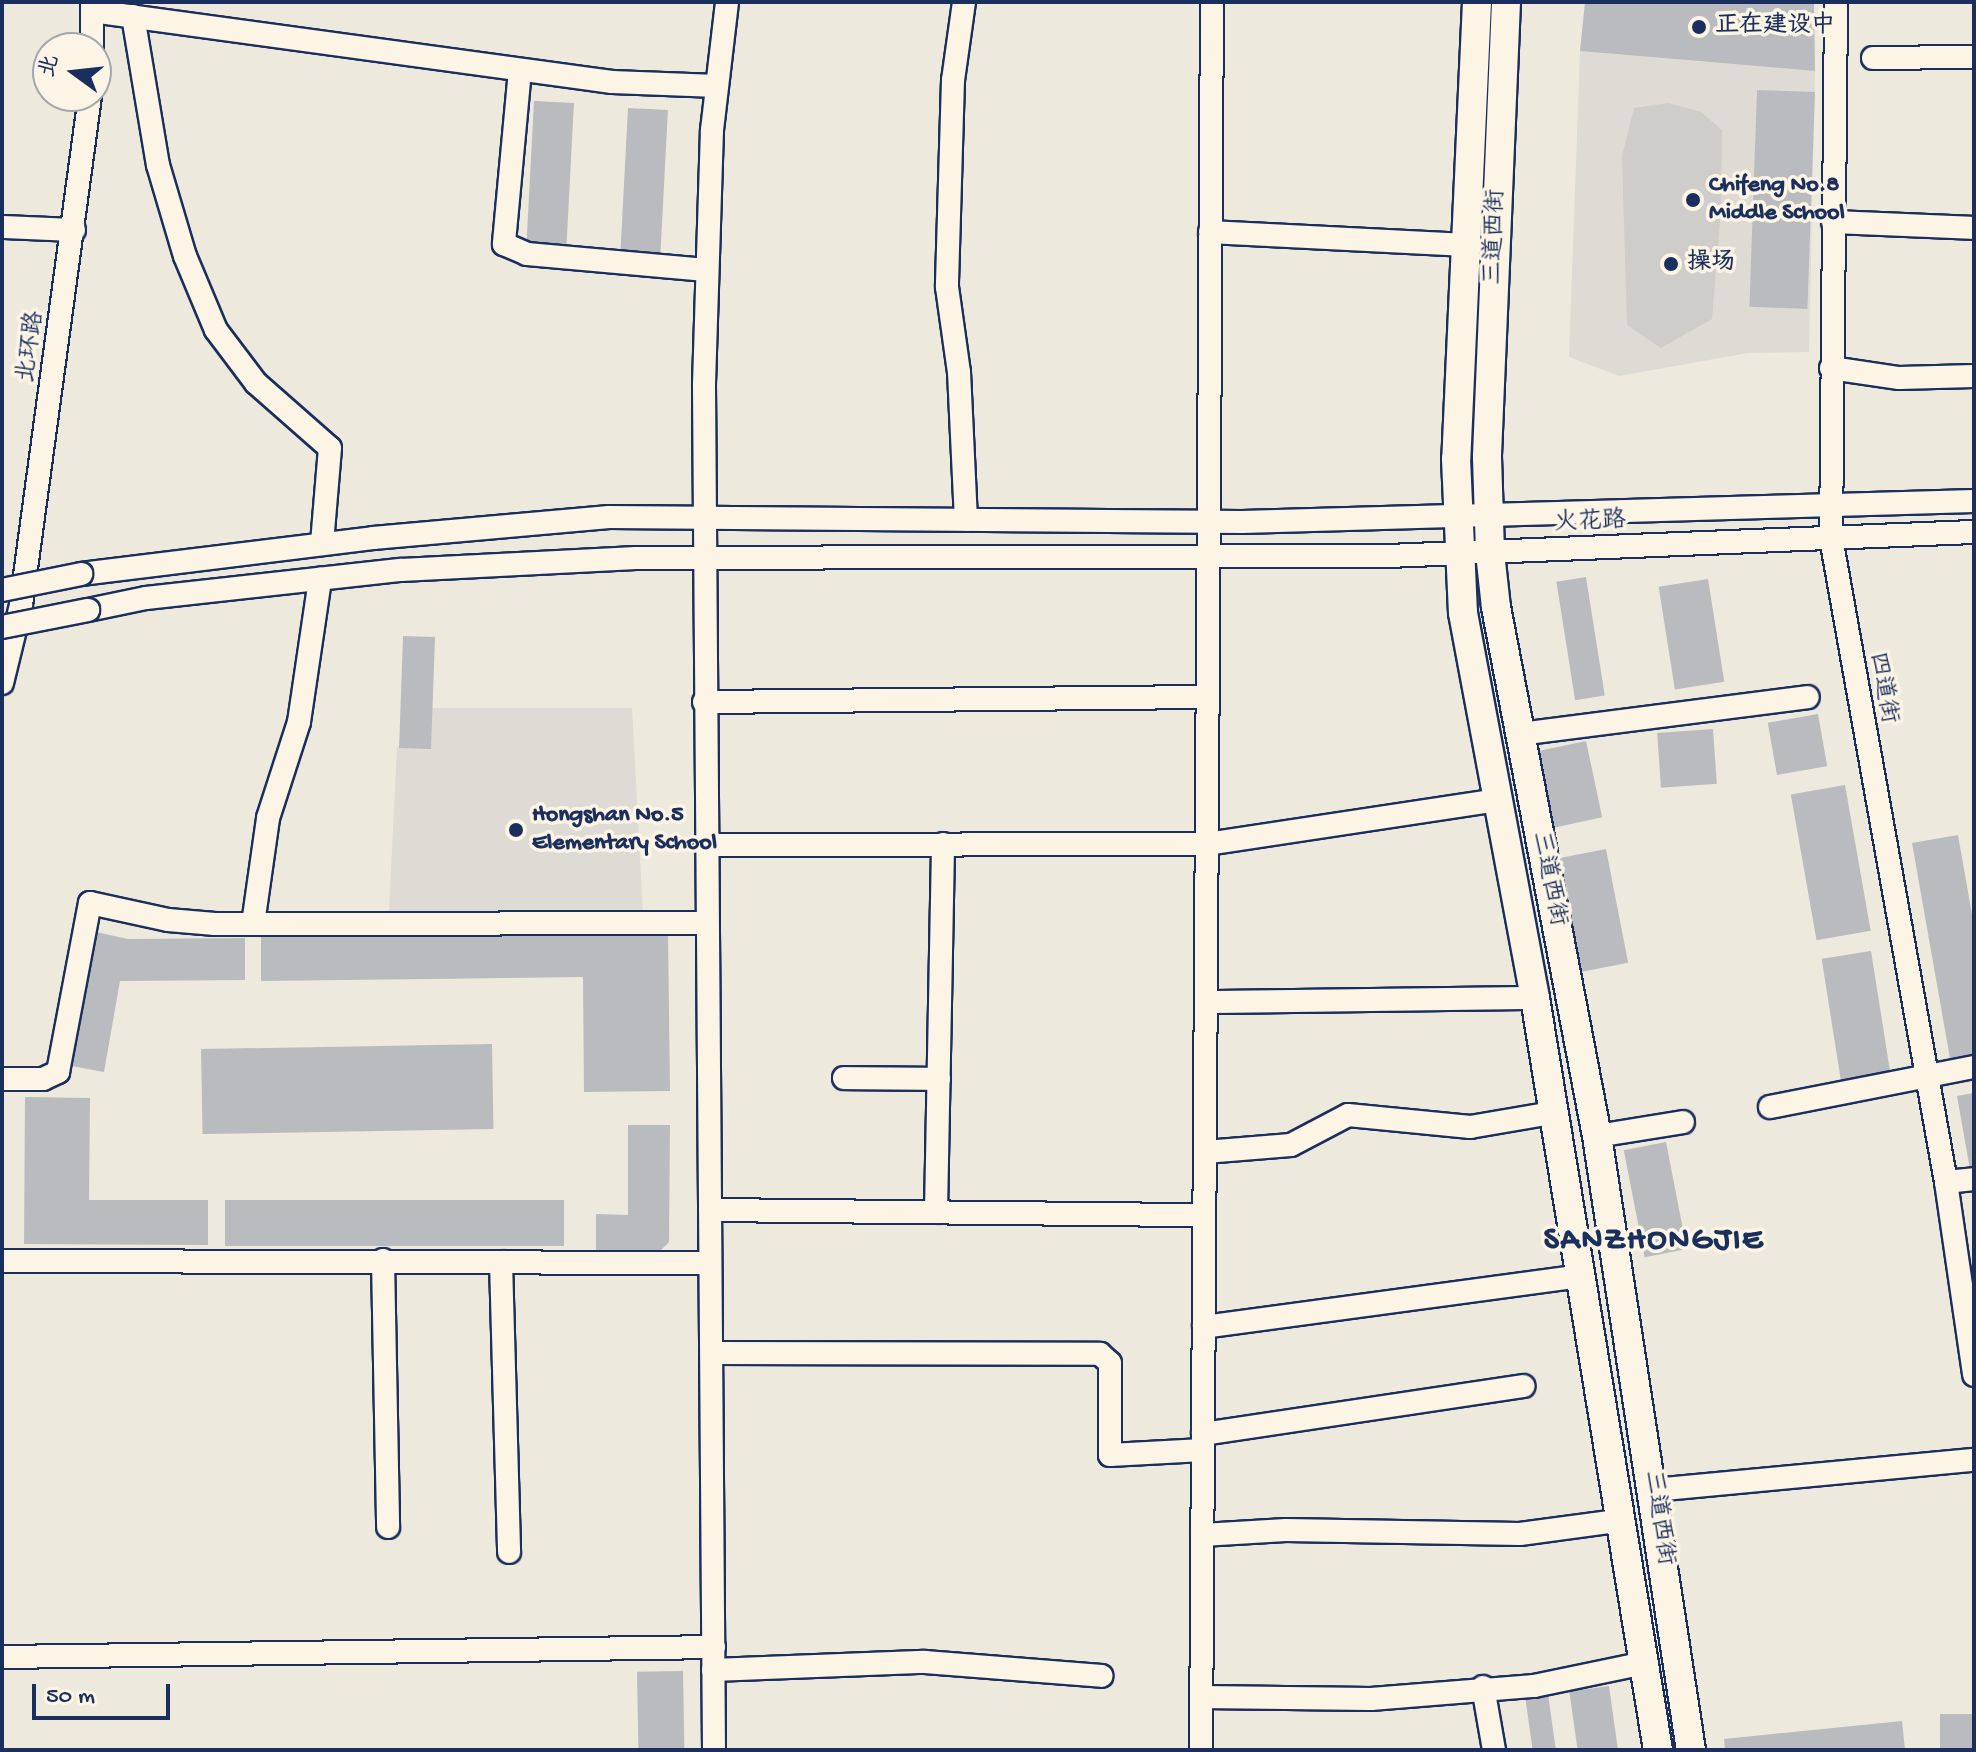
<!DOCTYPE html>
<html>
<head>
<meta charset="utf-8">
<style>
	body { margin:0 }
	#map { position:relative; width:1976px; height:1752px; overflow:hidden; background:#eee9dd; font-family:"Gochi Hand","LXGW WenKai TC",sans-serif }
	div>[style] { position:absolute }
	.built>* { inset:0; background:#dedbd4 }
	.green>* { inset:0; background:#cfcdca }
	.building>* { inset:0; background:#babbbe; transform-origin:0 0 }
	.roads { filter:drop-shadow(2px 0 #1b2f5e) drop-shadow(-2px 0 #1b2f5e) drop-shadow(0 2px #1b2f5e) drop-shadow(0 -2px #1b2f5e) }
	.minor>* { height:22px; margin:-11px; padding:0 11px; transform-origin:11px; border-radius:11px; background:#fcf5e5 }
	.major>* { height:28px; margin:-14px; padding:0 14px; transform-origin:14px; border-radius:14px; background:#fcf5e5 }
	.bridges { filter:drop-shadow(2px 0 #1b2f5e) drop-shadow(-2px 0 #1b2f5e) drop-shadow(0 2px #1b2f5e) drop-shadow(0 -2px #1b2f5e) }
	.minor-bridge>* { height:22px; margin:-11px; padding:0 11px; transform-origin:11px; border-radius:11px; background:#fcf5e5 }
	.dots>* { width:22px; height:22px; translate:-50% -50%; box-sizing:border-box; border:4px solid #fcf5e5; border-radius:50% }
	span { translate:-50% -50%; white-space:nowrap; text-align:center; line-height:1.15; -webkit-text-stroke:7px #fcf5e5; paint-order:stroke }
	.poi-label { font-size:24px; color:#1b2f5e; font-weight:700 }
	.left { translate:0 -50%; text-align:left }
	.street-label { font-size:24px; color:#1b2f5e }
	.district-label { font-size:32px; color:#1b2f5e; font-weight:700; letter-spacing:2px }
	.frame { position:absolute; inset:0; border:4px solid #1b2f5e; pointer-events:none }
	.north { position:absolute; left:32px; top:32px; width:80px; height:80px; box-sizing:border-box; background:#fcf5e5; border:2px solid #a2a6af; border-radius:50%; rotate:285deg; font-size:22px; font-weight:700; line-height:32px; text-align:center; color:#1b2f5e }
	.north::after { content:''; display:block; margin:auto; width:28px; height:36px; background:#1b2f5e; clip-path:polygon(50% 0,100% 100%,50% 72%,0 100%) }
	.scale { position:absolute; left:32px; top:1684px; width:138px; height:36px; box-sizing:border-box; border:4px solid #1b2f5e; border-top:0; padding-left:10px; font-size:24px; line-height:28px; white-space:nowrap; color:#1b2f5e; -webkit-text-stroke:6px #fcf5e5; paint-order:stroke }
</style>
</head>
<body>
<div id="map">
	<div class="built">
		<div style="clip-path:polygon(1580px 51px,1815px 71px,1809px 352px,1748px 353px,1619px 376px,1569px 357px)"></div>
		<div style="clip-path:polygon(431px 708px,632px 708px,643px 914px,389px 912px,397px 748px)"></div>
	</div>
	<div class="green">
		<div style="clip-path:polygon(1668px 103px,1701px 112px,1722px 130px,1721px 209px,1712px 319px,1661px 348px,1627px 325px,1622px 156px,1634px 108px)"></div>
	</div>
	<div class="building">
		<div style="clip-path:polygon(1585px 2px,1814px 2px,1815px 71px,1580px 51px)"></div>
		<div style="left:1757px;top:90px;width:58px;height:217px;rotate:2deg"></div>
		<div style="left:534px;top:101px;width:40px;height:144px;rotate:3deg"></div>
		<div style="left:628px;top:108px;width:40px;height:144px;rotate:3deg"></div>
		<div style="left:1586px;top:577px;width:120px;height:30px;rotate:81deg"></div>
		<div style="left:1708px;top:579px;width:104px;height:50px;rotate:81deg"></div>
		<div style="left:403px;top:636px;width:32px;height:112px;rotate:2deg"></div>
		<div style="left:1818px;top:714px;width:53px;height:51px;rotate:80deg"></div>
		<div style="left:1713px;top:729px;width:55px;height:56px;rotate:86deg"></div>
		<div style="left:1586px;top:741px;width:78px;height:51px;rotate:78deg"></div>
		<div style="left:1845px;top:785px;width:148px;height:55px;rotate:80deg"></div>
		<div style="clip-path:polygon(1958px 835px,1974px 926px,1974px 1060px,1951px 1064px,1912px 843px)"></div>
		<div style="left:1606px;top:849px;width:116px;height:47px;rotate:79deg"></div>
		<div style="clip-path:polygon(96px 932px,128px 939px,245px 938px,245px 980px,120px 981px,104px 1072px,72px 1066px)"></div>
		<div style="clip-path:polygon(668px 932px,670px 1091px,584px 1092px,583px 977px,261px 981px,261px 936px)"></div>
		<div style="left:1871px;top:951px;width:127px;height:50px;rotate:81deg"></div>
		<div style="left:492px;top:1044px;width:85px;height:291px;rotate:89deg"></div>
		<div style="clip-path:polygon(1974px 1093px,1974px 1175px,1971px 1175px,1957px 1096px)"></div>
		<div style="clip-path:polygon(25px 1097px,90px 1098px,89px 1200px,208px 1200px,208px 1245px,24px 1244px)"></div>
		<div style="clip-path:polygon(628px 1125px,670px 1125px,669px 1242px,661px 1250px,596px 1251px,596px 1214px,628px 1215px)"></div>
		<div style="left:1666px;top:1142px;width:109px;height:43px;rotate:79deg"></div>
		<div style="left:225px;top:1200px;width:339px;height:46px"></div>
		<div style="left:683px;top:1671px;width:79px;height:46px;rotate:89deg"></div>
		<div style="left:1609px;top:1686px;width:65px;height:40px;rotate:82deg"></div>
		<div style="left:1548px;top:1694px;width:57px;height:23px;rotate:82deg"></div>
		<div style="left:1940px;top:1714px;width:33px;height:36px"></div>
		<div style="clip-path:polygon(1902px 1721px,1905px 1750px,1725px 1750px,1724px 1739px)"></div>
	</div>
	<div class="roads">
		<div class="minor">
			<div style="left:964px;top:2px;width:79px;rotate:98deg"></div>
			<div style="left:953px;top:80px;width:207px;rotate:91.7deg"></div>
			<div style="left:947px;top:287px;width:86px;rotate:82deg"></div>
			<div style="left:959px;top:372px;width:148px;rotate:87.3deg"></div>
			<div style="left:1836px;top:2px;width:536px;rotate:90.53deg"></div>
			<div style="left:1831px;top:538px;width:654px;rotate:79.88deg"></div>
			<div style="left:1946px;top:1182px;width:195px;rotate:81.7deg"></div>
			<div style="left:92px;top:11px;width:525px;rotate:7.77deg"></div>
			<div style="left:612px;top:82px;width:105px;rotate:2.2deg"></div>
			<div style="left:133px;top:16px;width:151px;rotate:80.5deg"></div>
			<div style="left:158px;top:165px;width:95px;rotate:73.5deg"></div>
			<div style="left:185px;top:256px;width:80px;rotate:67.3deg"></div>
			<div style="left:216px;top:330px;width:66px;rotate:53deg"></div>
			<div style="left:256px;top:383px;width:98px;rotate:41.3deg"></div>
			<div style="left:330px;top:448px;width:95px;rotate:94.8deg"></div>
			<div style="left:92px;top:48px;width:46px;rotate:-90deg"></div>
			<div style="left:1873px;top:58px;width:101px;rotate:-0.6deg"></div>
			<div style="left:520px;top:70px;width:175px;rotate:95.3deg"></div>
			<div style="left:504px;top:244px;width:25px;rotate:23deg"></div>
			<div style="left:527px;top:254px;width:180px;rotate:5.1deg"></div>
			<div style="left:1833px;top:222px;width:141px;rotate:2.4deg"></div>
			<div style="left:2px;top:227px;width:72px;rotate:2.4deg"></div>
			<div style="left:1210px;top:232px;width:256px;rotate:2.9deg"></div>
			<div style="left:1831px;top:368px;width:69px;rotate:8.4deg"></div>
			<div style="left:1899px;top:378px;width:75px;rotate:-1.5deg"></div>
			<div style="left:81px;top:574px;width:294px;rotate:-7deg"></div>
			<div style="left:373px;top:538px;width:237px;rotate:-5.1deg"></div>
			<div style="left:609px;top:517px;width:633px;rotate:0.45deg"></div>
			<div style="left:1242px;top:522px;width:732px;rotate:-1.64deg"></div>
			<div style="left:88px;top:610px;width:59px;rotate:-11.7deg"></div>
			<div style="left:146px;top:598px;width:257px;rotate:-6.3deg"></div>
			<div style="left:401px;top:570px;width:235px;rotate:-2.9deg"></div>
			<div style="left:636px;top:558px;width:752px;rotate:-0.15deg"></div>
			<div style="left:1388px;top:556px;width:586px;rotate:-2.35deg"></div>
			<div style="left:2px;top:683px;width:80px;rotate:-76.3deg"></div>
			<div style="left:21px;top:605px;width:514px;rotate:-82.28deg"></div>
			<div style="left:704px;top:702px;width:504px;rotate:-0.57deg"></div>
			<div style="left:1520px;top:734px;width:290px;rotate:-7.3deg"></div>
			<div style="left:705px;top:845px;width:502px;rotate:-0.11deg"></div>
			<div style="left:1207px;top:844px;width:294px;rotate:-8.6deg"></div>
			<div style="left:253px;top:924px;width:107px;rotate:-81.9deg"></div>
			<div style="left:268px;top:818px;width:101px;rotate:-72.1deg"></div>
			<div style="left:299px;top:722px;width:145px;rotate:-81.6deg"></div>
			<div style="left:1207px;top:1002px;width:328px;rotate:-0.7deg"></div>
			<div style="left:844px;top:1078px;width:95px;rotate:0.6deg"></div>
			<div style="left:2px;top:1079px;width:41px"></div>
			<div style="left:43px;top:1079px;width:17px;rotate:-25deg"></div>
			<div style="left:58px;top:1072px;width:172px;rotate:-79.3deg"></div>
			<div style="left:90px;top:903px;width:80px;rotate:12.3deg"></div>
			<div style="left:168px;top:920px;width:47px;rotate:4.9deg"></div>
			<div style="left:215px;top:924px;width:491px;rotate:-0.1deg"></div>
			<div style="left:1770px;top:1107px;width:208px;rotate:-11.1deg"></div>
			<div style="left:1597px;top:1136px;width:87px;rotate:-9.2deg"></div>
			<div style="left:1205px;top:1152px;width:86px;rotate:-4.7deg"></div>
			<div style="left:1291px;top:1145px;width:64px;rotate:-27.8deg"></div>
			<div style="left:1348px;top:1115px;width:123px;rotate:5.6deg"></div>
			<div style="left:1470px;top:1127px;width:83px;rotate:-9.7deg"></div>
			<div style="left:1946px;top:1182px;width:28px;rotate:-6deg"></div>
			<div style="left:710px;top:1210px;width:494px;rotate:0.6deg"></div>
			<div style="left:936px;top:1212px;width:368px;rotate:-88.9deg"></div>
			<div style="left:383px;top:1260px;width:267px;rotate:88.9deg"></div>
			<div style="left:2px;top:1261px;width:708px;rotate:0.16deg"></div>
			<div style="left:501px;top:1262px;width:290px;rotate:88.4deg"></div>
			<div style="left:1204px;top:1327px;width:380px;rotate:-7.7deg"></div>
			<div style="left:712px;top:1353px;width:388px;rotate:0.1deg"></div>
			<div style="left:1100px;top:1354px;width:13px;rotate:42deg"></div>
			<div style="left:1110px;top:1363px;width:92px;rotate:90deg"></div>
			<div style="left:1110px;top:1455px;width:93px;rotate:-3.1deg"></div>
			<div style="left:1203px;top:1434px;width:324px;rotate:-8.5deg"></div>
			<div style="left:1654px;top:1490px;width:321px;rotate:-5.4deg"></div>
			<div style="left:1202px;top:1535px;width:84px;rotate:-3.4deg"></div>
			<div style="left:1286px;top:1530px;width:234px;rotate:1deg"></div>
			<div style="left:1520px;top:1534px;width:104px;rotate:-7.7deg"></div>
			<div style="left:2px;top:1657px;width:712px;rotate:-0.8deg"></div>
			<div style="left:713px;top:1670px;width:212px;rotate:-2.2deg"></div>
			<div style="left:925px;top:1662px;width:177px;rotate:4.5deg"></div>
			<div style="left:1483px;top:1687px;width:64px;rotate:80.1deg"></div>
			<div style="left:1201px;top:1697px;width:170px;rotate:0.7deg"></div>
			<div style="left:1371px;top:1699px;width:164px;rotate:-4.6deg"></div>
			<div style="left:1534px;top:1686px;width:113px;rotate:-11.7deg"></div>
			<div style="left:714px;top:1750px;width:1366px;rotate:-90.42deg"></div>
			<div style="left:704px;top:384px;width:254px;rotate:-88.2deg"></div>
			<div style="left:712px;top:130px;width:129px;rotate:-83.3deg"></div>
			<div style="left:1201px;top:1750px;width:1748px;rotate:-89.64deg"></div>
		</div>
		<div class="major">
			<div style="left:1477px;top:2px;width:457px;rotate:92.6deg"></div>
			<div style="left:1456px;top:459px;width:154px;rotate:87.4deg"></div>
			<div style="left:1463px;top:613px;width:392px;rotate:79.4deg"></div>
			<div style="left:1535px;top:998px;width:762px;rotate:80.71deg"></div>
			<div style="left:1506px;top:2px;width:455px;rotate:92.4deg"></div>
			<div style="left:1487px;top:457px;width:96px;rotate:88.2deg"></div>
			<div style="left:1490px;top:553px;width:54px;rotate:83.7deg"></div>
			<div style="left:1496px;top:607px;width:539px;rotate:79.19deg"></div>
			<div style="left:1597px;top:1136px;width:621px;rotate:81.3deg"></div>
		</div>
	</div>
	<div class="bridges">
		<div class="minor-bridge">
			<div style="left:2px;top:590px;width:81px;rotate:-11.4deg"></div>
			<div style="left:2px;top:627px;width:88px;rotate:-11.2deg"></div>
		</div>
	</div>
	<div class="dots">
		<div style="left:1699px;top:27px;background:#1b2f5e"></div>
		<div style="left:1693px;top:200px;background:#1b2f5e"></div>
		<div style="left:1671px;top:264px;background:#1b2f5e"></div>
		<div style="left:516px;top:830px;background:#1b2f5e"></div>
	</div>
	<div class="poi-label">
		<span class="left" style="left:1715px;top:27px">正在建设中</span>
		<span class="left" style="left:1709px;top:200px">Chifeng No.8<br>Middle School</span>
		<span class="left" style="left:1687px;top:264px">操场</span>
		<span class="left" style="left:532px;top:830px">Hongshan No.5<br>Elementary School</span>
	</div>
	<div class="street-label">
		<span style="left:1496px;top:237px;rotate:-88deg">三道西街</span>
		<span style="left:32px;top:347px;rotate:-82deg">北环路</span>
		<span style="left:1590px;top:523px;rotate:-2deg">火花路</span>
		<span style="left:1882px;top:688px;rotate:80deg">四道街</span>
		<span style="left:1548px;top:879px;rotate:79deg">三道西街</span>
		<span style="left:1658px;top:1518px;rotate:82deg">三道西街</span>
	</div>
	<div class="district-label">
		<span style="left:1654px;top:1241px">SANZHONGJIE</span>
	</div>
	<div class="frame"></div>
	<div class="north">北</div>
	<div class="scale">50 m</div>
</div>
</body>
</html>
